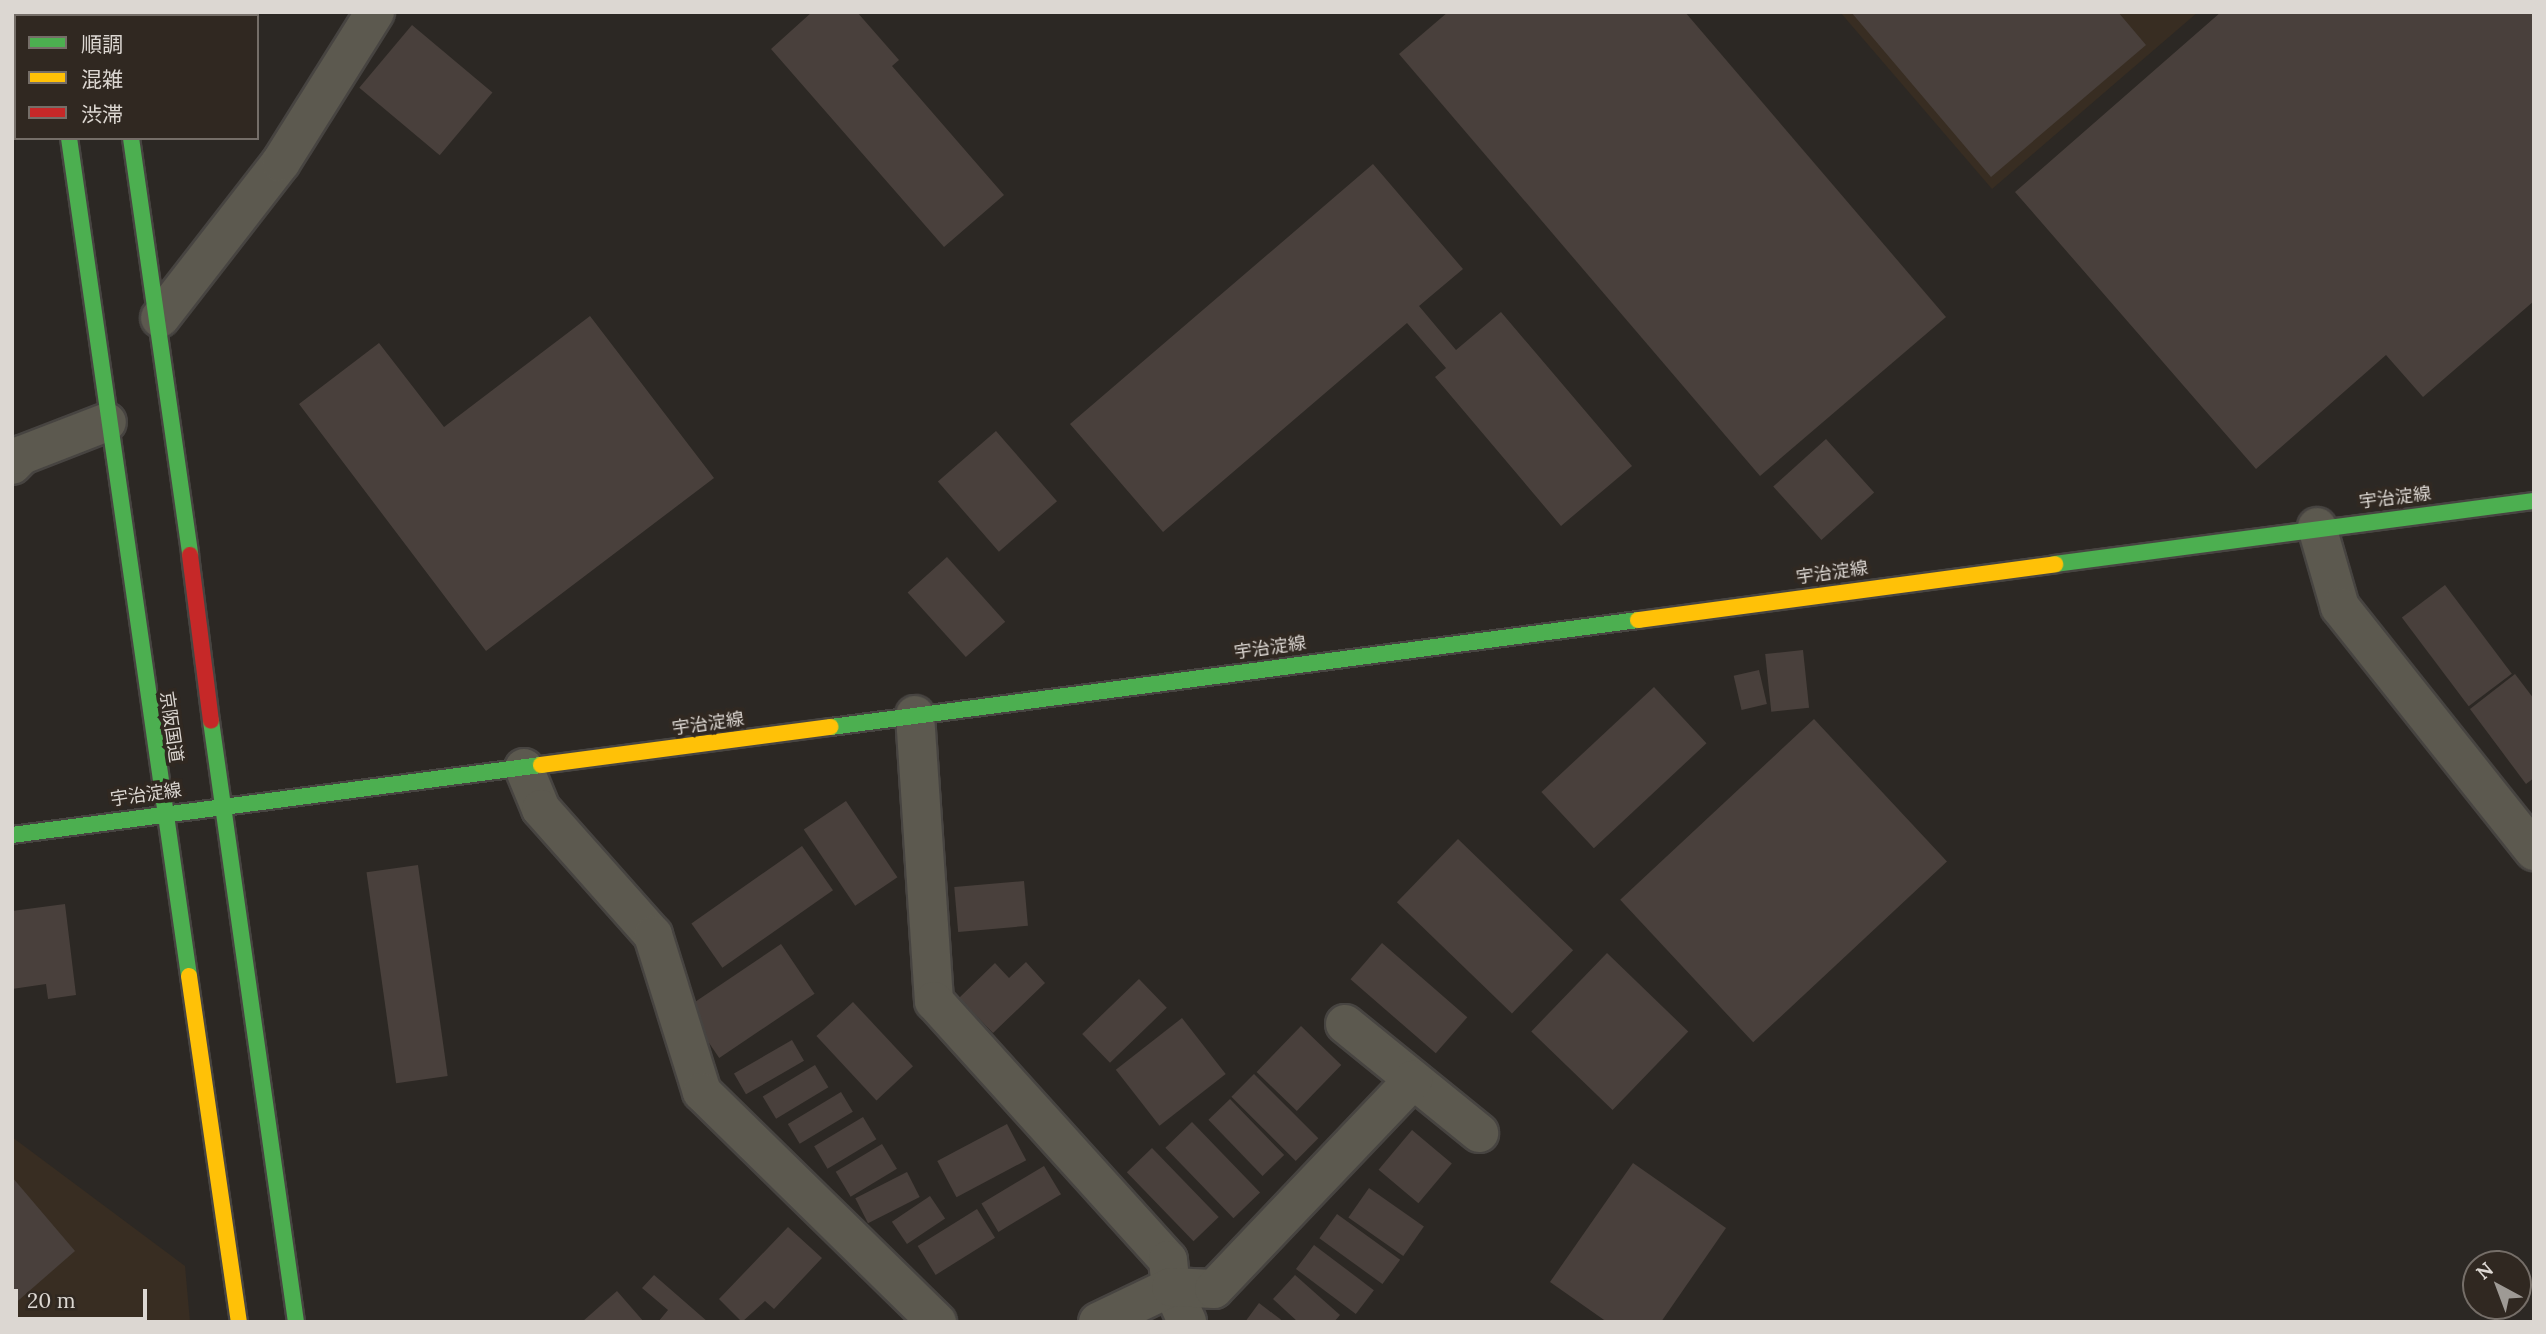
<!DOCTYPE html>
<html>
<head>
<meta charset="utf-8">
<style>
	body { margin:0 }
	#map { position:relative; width:2546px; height:1334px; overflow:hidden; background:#2c2824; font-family:Lora,"Noto Sans JP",serif }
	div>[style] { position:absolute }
	.built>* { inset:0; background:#382d22 }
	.building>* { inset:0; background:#49403c; transform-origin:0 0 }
	.roads { filter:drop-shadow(2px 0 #474441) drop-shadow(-2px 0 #474441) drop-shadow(0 2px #474441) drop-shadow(0 -2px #474441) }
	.street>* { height:38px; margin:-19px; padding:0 19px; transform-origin:19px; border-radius:19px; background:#5c594f }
	.fast>* { height:16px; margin:-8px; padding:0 8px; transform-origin:8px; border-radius:8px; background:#4caf50 }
	.slow>* { height:16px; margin:-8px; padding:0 8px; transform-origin:8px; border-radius:8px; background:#ffc107 }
	.jam>* { height:16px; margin:-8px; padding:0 8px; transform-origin:8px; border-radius:8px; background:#c62828 }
	span { translate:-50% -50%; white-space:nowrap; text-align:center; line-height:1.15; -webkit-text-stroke:7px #302821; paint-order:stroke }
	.street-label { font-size:18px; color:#dcd7d2 }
	.frame { position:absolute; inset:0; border:14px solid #dcd7d2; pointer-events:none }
	.legend { position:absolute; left:14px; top:14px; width:245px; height:126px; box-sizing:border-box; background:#302821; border:2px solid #756e68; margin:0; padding:9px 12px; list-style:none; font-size:21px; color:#dcd7d2 }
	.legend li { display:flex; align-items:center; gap:14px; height:35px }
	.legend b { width:35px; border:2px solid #756e68 }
	.north { position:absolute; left:2462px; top:1250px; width:70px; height:70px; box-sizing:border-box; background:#302821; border:2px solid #756e68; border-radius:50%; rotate:319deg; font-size:19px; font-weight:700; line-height:28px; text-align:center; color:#dcd7d2 }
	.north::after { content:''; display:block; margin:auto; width:24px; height:32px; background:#9e9a95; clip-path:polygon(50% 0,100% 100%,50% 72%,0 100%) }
	.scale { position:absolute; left:14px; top:1289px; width:133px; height:32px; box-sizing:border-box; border:4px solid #dcd7d2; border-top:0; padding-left:9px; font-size:21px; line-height:24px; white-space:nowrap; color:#dcd7d2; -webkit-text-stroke:5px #302821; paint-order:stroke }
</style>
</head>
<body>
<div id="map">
	<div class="built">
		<div style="clip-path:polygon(1840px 12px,2198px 12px,1992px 189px)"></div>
		<div style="clip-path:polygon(12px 1137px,185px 1266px,190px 1322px,12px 1322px)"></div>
	</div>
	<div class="building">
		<div style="clip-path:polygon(180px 12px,201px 12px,204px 16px,176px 16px)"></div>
		<div style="clip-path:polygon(812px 12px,857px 12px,899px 60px,892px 66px,1004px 195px,944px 247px,771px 49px)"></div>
		<div style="clip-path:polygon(1448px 12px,1685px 12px,1946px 317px,1760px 476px,1399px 54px)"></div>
		<div style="clip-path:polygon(1851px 12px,2118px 12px,2146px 45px,1991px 177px)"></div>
		<div style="clip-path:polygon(2221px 12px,2534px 12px,2534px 301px,2423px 397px,2386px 355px,2256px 469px,2015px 192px)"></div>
		<div style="left:412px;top:25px;width:105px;height:82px;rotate:40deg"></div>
		<div style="clip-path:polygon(1373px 164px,1463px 269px,1419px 306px,1456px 350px,1501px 312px,1632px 466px,1561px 526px,1435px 377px,1446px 368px,1407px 323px,1163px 532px,1070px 424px)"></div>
		<div style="clip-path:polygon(590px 316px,714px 478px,486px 651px,299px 404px,379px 343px,444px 427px)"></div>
		<div style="left:996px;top:431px;width:93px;height:77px;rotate:49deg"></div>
		<div style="left:1826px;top:439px;width:72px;height:71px;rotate:48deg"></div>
		<div style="left:947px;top:557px;width:87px;height:53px;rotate:48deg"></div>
		<div style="left:2445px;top:585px;width:111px;height:54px;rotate:53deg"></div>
		<div style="left:1803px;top:650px;width:58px;height:38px;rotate:84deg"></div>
		<div style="left:1759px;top:670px;width:35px;height:26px;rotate:77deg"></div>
		<div style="clip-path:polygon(2515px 674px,2534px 699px,2534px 778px,2526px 784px,2470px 709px)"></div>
		<div style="left:1654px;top:687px;width:77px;height:154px;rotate:47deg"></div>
		<div style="left:1814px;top:719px;width:195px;height:265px;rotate:47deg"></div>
		<div style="left:846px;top:801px;width:92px;height:51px;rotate:56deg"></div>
		<div style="left:1458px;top:839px;width:160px;height:88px;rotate:44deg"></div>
		<div style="left:802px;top:846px;width:54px;height:135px;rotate:55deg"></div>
		<div style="left:418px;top:865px;width:213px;height:52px;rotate:82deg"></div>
		<div style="left:1024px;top:881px;width:45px;height:70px;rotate:85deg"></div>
		<div style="clip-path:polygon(65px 904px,76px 995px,48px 999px,46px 984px,12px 989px,12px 911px)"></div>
		<div style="left:1382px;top:943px;width:113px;height:48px;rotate:41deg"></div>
		<div style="left:781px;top:944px;width:60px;height:115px;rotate:56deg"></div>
		<div style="left:1607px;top:953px;width:113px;height:109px;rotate:44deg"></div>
		<div style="clip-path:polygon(1026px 962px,1045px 983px,993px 1033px,959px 998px,995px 963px,1009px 978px)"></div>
		<div style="left:1139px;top:979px;width:40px;height:79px;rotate:46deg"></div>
		<div style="left:853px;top:1002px;width:88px;height:50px;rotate:47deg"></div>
		<div style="left:1182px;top:1018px;width:71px;height:84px;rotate:52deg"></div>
		<div style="left:1301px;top:1026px;width:56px;height:64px;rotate:44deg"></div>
		<div style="left:792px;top:1040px;width:24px;height:67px;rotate:60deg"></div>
		<div style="left:815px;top:1065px;width:26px;height:61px;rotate:59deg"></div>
		<div style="left:1254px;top:1074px;width:91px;height:32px;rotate:45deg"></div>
		<div style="left:841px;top:1092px;width:23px;height:62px;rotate:59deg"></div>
		<div style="left:1230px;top:1099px;width:78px;height:30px;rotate:46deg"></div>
		<div style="left:863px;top:1117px;width:26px;height:57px;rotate:59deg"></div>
		<div style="left:1192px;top:1122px;width:98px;height:37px;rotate:46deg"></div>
		<div style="left:1007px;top:1124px;width:41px;height:79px;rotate:62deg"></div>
		<div style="left:1412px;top:1130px;width:52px;height:52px;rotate:40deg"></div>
		<div style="left:882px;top:1144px;width:29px;height:54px;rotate:59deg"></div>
		<div style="left:1152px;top:1148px;width:96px;height:35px;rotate:46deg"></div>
		<div style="clip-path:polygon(1633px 1163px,1726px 1228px,1661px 1322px,1607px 1322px,1550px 1282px)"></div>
		<div style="left:1044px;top:1166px;width:33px;height:73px;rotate:59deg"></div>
		<div style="left:907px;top:1172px;width:28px;height:58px;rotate:63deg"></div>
		<div style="clip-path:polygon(12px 1177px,75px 1251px,12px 1306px)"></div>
		<div style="left:1369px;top:1188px;width:67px;height:36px;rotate:35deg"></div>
		<div style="left:930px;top:1196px;width:27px;height:46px;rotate:56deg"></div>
		<div style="left:977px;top:1209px;width:34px;height:70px;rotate:58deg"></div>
		<div style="left:1337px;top:1214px;width:78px;height:30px;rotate:36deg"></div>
		<div style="clip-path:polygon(788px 1227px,822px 1258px,774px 1309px,765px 1301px,742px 1322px,719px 1299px)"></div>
		<div style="left:1314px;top:1245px;width:75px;height:30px;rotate:37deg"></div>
		<div style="clip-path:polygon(654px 1275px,708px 1322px,658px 1322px,668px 1310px,642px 1288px)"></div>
		<div style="clip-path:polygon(1295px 1275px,1340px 1315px,1334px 1322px,1298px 1322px,1273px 1299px)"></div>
		<div style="clip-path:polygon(617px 1291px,644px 1322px,582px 1322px)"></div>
		<div style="clip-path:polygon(1259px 1303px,1284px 1322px,1245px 1322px)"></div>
	</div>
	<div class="roads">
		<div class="street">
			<div style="left:160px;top:318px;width:197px;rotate:-52.2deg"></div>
			<div style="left:281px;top:162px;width:177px;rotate:-57.9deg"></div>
			<div style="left:12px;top:465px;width:14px;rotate:-45deg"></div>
			<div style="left:22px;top:455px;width:91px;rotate:-21.2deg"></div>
			<div style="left:2317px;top:527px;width:83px;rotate:74deg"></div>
			<div style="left:2340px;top:607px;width:312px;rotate:51.5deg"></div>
			<div style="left:915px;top:715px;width:287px;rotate:86.2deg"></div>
			<div style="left:934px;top:1001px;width:349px;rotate:47.9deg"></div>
			<div style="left:1168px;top:1260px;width:27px;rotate:84deg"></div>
			<div style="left:1171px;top:1287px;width:38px;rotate:65deg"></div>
			<div style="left:524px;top:768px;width:44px;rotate:67.5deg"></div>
			<div style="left:541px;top:809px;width:169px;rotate:48.4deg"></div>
			<div style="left:653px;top:935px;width:164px;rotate:72.7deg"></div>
			<div style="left:702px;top:1092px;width:329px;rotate:44.4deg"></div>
			<div style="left:1345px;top:1024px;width:173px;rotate:39.1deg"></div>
			<div style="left:1098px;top:1322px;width:81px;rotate:-25.6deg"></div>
			<div style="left:1171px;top:1287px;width:43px;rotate:2.7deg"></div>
			<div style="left:1214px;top:1289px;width:289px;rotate:-46.4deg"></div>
		</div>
		<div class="fast">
			<div style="left:52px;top:12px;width:4px;rotate:90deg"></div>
			<div style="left:110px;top:12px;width:4px;rotate:76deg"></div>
			<div style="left:69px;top:138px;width:847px;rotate:81.85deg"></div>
			<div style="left:131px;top:138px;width:421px;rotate:81.9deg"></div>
			<div style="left:2055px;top:564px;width:483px;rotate:-7.5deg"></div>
			<div style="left:211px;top:721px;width:607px;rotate:81.95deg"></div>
			<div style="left:831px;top:727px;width:814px;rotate:-7.55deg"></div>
			<div style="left:12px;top:835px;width:534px;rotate:-7.54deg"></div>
		</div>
		<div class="slow">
			<div style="left:1638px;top:620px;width:421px;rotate:-7.6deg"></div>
			<div style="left:541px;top:765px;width:292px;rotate:-7.5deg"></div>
			<div style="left:189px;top:976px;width:350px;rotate:81.8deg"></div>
		</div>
		<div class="jam">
			<div style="left:190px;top:555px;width:167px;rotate:82.8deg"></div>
		</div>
	</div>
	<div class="street-label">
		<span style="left:2395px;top:498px;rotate:-7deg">宇治淀線</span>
		<span style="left:1832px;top:573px;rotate:-8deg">宇治淀線</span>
		<span style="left:1270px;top:648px;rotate:-8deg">宇治淀線</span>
		<span style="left:708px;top:724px;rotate:-8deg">宇治淀線</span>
		<span style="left:171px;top:727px;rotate:82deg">京阪国道</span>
		<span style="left:146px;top:795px;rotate:-8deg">宇治淀線</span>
	</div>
	<div class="frame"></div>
	<ul class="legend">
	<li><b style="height:9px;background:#4caf50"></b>順調</li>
	<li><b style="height:9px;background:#ffc107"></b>混雑</li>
	<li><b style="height:9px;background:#c62828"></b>渋滞</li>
	</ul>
	<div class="north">N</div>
	<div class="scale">20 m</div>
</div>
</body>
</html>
